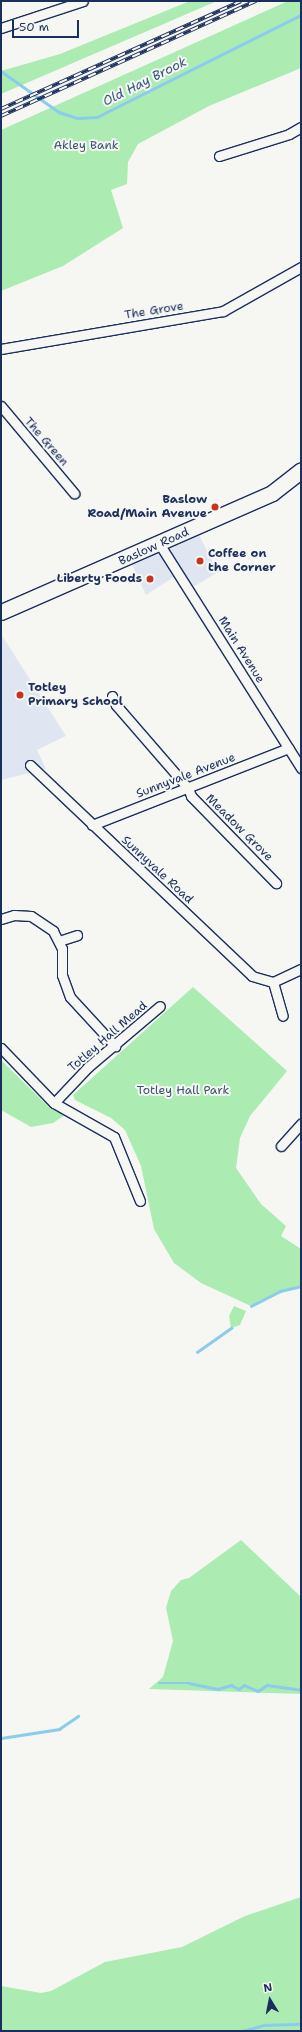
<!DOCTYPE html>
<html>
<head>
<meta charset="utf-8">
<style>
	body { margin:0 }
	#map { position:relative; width:302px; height:2032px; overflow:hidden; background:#f6f6f2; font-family:"Shantell Sans",sans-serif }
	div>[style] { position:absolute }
	.built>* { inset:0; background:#e0e6f1 }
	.green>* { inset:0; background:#acecb3 }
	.stream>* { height:2.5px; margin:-1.25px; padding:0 1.25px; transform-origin:1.25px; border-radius:1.25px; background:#8bccec }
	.roads { filter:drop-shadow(1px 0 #1b2f5e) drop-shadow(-1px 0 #1b2f5e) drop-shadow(0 1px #1b2f5e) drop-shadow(0 -1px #1b2f5e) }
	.street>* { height:9px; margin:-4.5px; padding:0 4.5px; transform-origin:4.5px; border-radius:4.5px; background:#f6f6f2 }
	.primary>* { height:15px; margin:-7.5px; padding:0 7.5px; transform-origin:7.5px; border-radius:7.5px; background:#f6f6f2 }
	.rail>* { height:4px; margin-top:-2px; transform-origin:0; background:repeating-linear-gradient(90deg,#f6f6f2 0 8px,#1b2f5e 0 16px); box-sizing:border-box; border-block:1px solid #1b2f5e }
	.dots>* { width:11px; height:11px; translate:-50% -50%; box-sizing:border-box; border:2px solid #f6f6f2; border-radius:50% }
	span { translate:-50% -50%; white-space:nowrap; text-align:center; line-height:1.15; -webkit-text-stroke:4px #f6f6f2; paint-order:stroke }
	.park-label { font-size:12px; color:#38556f }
	.street-label { font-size:12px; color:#1b2f5e }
	.poi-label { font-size:12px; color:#1b2f5e; font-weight:700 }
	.right { translate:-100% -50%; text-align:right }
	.left { translate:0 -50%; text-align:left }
	.water-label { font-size:13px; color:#375682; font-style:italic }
	.frame { position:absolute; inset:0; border:2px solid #1b2f5e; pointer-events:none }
	.north { position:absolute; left:250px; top:1980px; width:40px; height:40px; -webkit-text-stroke:3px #f6f6f2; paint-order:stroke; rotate:350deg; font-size:11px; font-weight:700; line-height:16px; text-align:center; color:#1b2f5e }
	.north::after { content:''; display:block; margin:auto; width:14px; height:18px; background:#1b2f5e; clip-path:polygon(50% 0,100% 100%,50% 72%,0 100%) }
	.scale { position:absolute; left:12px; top:20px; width:67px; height:18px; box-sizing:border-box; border:2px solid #1b2f5e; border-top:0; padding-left:5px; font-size:12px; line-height:14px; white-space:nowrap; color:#1b2f5e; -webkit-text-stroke:3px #f6f6f2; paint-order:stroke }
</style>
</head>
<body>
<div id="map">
	<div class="built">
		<div style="clip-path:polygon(198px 533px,218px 572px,193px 587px,183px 571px,146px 595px,131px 562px)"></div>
		<div style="clip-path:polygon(1px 634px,66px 736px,37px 750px,46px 769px,1px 780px)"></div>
	</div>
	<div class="green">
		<div style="clip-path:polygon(190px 1px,217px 1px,1px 94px,1px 71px,60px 54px)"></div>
		<div style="clip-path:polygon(288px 1px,301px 1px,301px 68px,209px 106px,138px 144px,128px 162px,127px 184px,111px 190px,123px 228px,63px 266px,1px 291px,1px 130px)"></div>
		<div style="clip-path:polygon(193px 987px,287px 1071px,250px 1116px,240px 1138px,236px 1168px,261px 1204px,286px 1226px,281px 1236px,301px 1249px,301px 1286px,280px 1291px,251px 1306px,201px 1283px,174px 1263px,154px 1229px,141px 1166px,125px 1130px,111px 1118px,75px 1100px,73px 1095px)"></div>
		<div style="clip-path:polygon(1px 1060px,51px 1109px,65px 1115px,53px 1123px,31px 1127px,1px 1110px)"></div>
		<div style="clip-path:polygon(234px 1306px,246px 1311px,240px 1325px,231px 1328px,229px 1316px)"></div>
		<div style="clip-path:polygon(241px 1540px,301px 1597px,301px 1694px,149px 1689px,163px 1677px,173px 1641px,166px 1608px,171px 1591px,181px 1580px,189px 1578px)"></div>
		<div style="clip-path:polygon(301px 1897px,301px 2031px,1px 2031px,1px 1986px,41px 1993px,51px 1991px,105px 1962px,182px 1947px,245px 1916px)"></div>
	</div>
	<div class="stream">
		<div style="left:1px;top:71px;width:71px;rotate:35.3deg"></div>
		<div style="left:59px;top:112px;width:19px;rotate:18deg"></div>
		<div style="left:77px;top:118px;width:20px;rotate:-3deg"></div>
		<div style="left:97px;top:117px;width:228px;rotate:-26.6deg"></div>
		<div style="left:251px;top:1306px;width:33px;rotate:-27deg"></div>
		<div style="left:280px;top:1291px;width:22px;rotate:-13deg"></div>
		<div style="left:197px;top:1352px;width:42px;rotate:-35.2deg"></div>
		<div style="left:159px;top:1683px;width:30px"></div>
		<div style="left:189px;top:1683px;width:30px;rotate:12deg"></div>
		<div style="left:218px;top:1689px;width:14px;rotate:-17deg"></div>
		<div style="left:231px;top:1685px;width:9px;rotate:27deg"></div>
		<div style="left:239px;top:1689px;width:6px;rotate:-39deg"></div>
		<div style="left:244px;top:1685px;width:15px;rotate:23deg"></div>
		<div style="left:258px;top:1691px;width:11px;rotate:-34deg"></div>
		<div style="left:267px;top:1685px;width:34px;rotate:8deg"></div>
		<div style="left:1px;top:1738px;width:59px;rotate:-8.8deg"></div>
		<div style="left:59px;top:1729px;width:23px;rotate:-34deg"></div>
		<div style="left:242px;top:2031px;width:24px;rotate:-15deg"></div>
		<div style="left:265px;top:2025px;width:36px;rotate:-2deg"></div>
	</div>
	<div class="roads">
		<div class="street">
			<div style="left:1px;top:28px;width:86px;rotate:-18.2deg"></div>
			<div style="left:219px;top:156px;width:73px;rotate:-17.4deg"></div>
			<div style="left:289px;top:134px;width:14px;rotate:-30deg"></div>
			<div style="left:1px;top:349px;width:225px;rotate:-9.7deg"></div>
			<div style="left:223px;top:311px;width:90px;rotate:-29.4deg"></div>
			<div style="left:1px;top:406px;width:114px;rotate:50deg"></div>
			<div style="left:160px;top:545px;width:264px;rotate:57.7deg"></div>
			<div style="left:112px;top:696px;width:10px;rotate:66deg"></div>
			<div style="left:116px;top:705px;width:110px;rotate:49.1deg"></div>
			<div style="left:188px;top:788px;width:9px;rotate:69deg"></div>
			<div style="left:191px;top:796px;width:122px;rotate:45.7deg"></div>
			<div style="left:30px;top:765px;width:306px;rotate:43.5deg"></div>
			<div style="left:252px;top:976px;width:22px;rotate:16deg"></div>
			<div style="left:273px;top:982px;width:31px;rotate:-25deg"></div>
			<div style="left:92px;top:825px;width:211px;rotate:-21.4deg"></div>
			<div style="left:1px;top:919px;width:14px;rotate:-17deg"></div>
			<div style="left:14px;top:915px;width:17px;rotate:3deg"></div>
			<div style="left:31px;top:916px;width:27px;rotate:34deg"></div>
			<div style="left:53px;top:931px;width:20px;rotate:63deg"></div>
			<div style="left:62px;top:949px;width:26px;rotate:90deg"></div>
			<div style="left:62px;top:975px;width:23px;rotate:70deg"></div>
			<div style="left:70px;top:997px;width:67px;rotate:47.4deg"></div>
			<div style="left:59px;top:941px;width:19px;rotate:-18deg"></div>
			<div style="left:273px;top:982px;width:35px;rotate:74deg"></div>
			<div style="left:1px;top:1048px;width:76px;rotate:46.1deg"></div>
			<div style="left:54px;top:1103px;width:69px;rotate:29.5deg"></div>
			<div style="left:114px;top:1137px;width:69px;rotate:67.9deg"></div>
			<div style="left:54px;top:1103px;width:50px;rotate:-46.6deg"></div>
			<div style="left:88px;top:1067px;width:94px;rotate:-40.3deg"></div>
			<div style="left:281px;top:1146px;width:30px;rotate:-48deg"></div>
		</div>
		<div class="primary">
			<div style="left:1px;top:612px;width:296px;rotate:-23.7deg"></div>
			<div style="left:272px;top:493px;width:37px;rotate:-38deg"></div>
		</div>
	</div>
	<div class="rail">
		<div style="left:1px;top:109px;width:263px;rotate:-24.2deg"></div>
		<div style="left:1px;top:116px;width:280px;rotate:-24.3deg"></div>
	</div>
	<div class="dots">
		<div style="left:215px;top:507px;background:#c8321e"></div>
		<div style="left:200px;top:561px;background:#c8321e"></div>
		<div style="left:150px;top:579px;background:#c8321e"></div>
		<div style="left:20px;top:695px;background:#c8321e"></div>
	</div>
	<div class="park-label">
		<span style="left:86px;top:146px">Akley Bank</span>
		<span style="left:183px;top:1091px">Totley Hall Park</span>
	</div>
	<div class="street-label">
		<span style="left:154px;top:311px;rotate:-9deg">The Grove</span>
		<span style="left:46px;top:442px;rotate:49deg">The Green</span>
		<span style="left:154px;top:547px;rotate:-24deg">Baslow Road</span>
		<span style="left:241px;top:650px;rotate:58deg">Main Avenue</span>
		<span style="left:186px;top:776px;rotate:-21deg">Sunnyvale Avenue</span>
		<span style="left:239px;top:828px;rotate:45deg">Meadow Grove</span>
		<span style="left:157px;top:870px;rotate:43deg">Sunnyvale Road</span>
		<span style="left:108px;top:1037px;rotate:-41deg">Totley Hall Mead</span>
	</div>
	<div class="poi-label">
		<span class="right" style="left:207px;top:507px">Baslow<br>Road/Main Avenue</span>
		<span class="left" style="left:208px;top:561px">Coffee on<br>the Corner</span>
		<span class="right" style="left:142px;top:579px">Liberty Foods</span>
		<span class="left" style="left:28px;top:695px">Totley<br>Primary School</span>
	</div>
	<div class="water-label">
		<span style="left:145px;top:82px;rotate:-27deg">Old Hay Brook</span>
	</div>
	<div class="frame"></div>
	<div class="north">N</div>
	<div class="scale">50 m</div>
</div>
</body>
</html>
